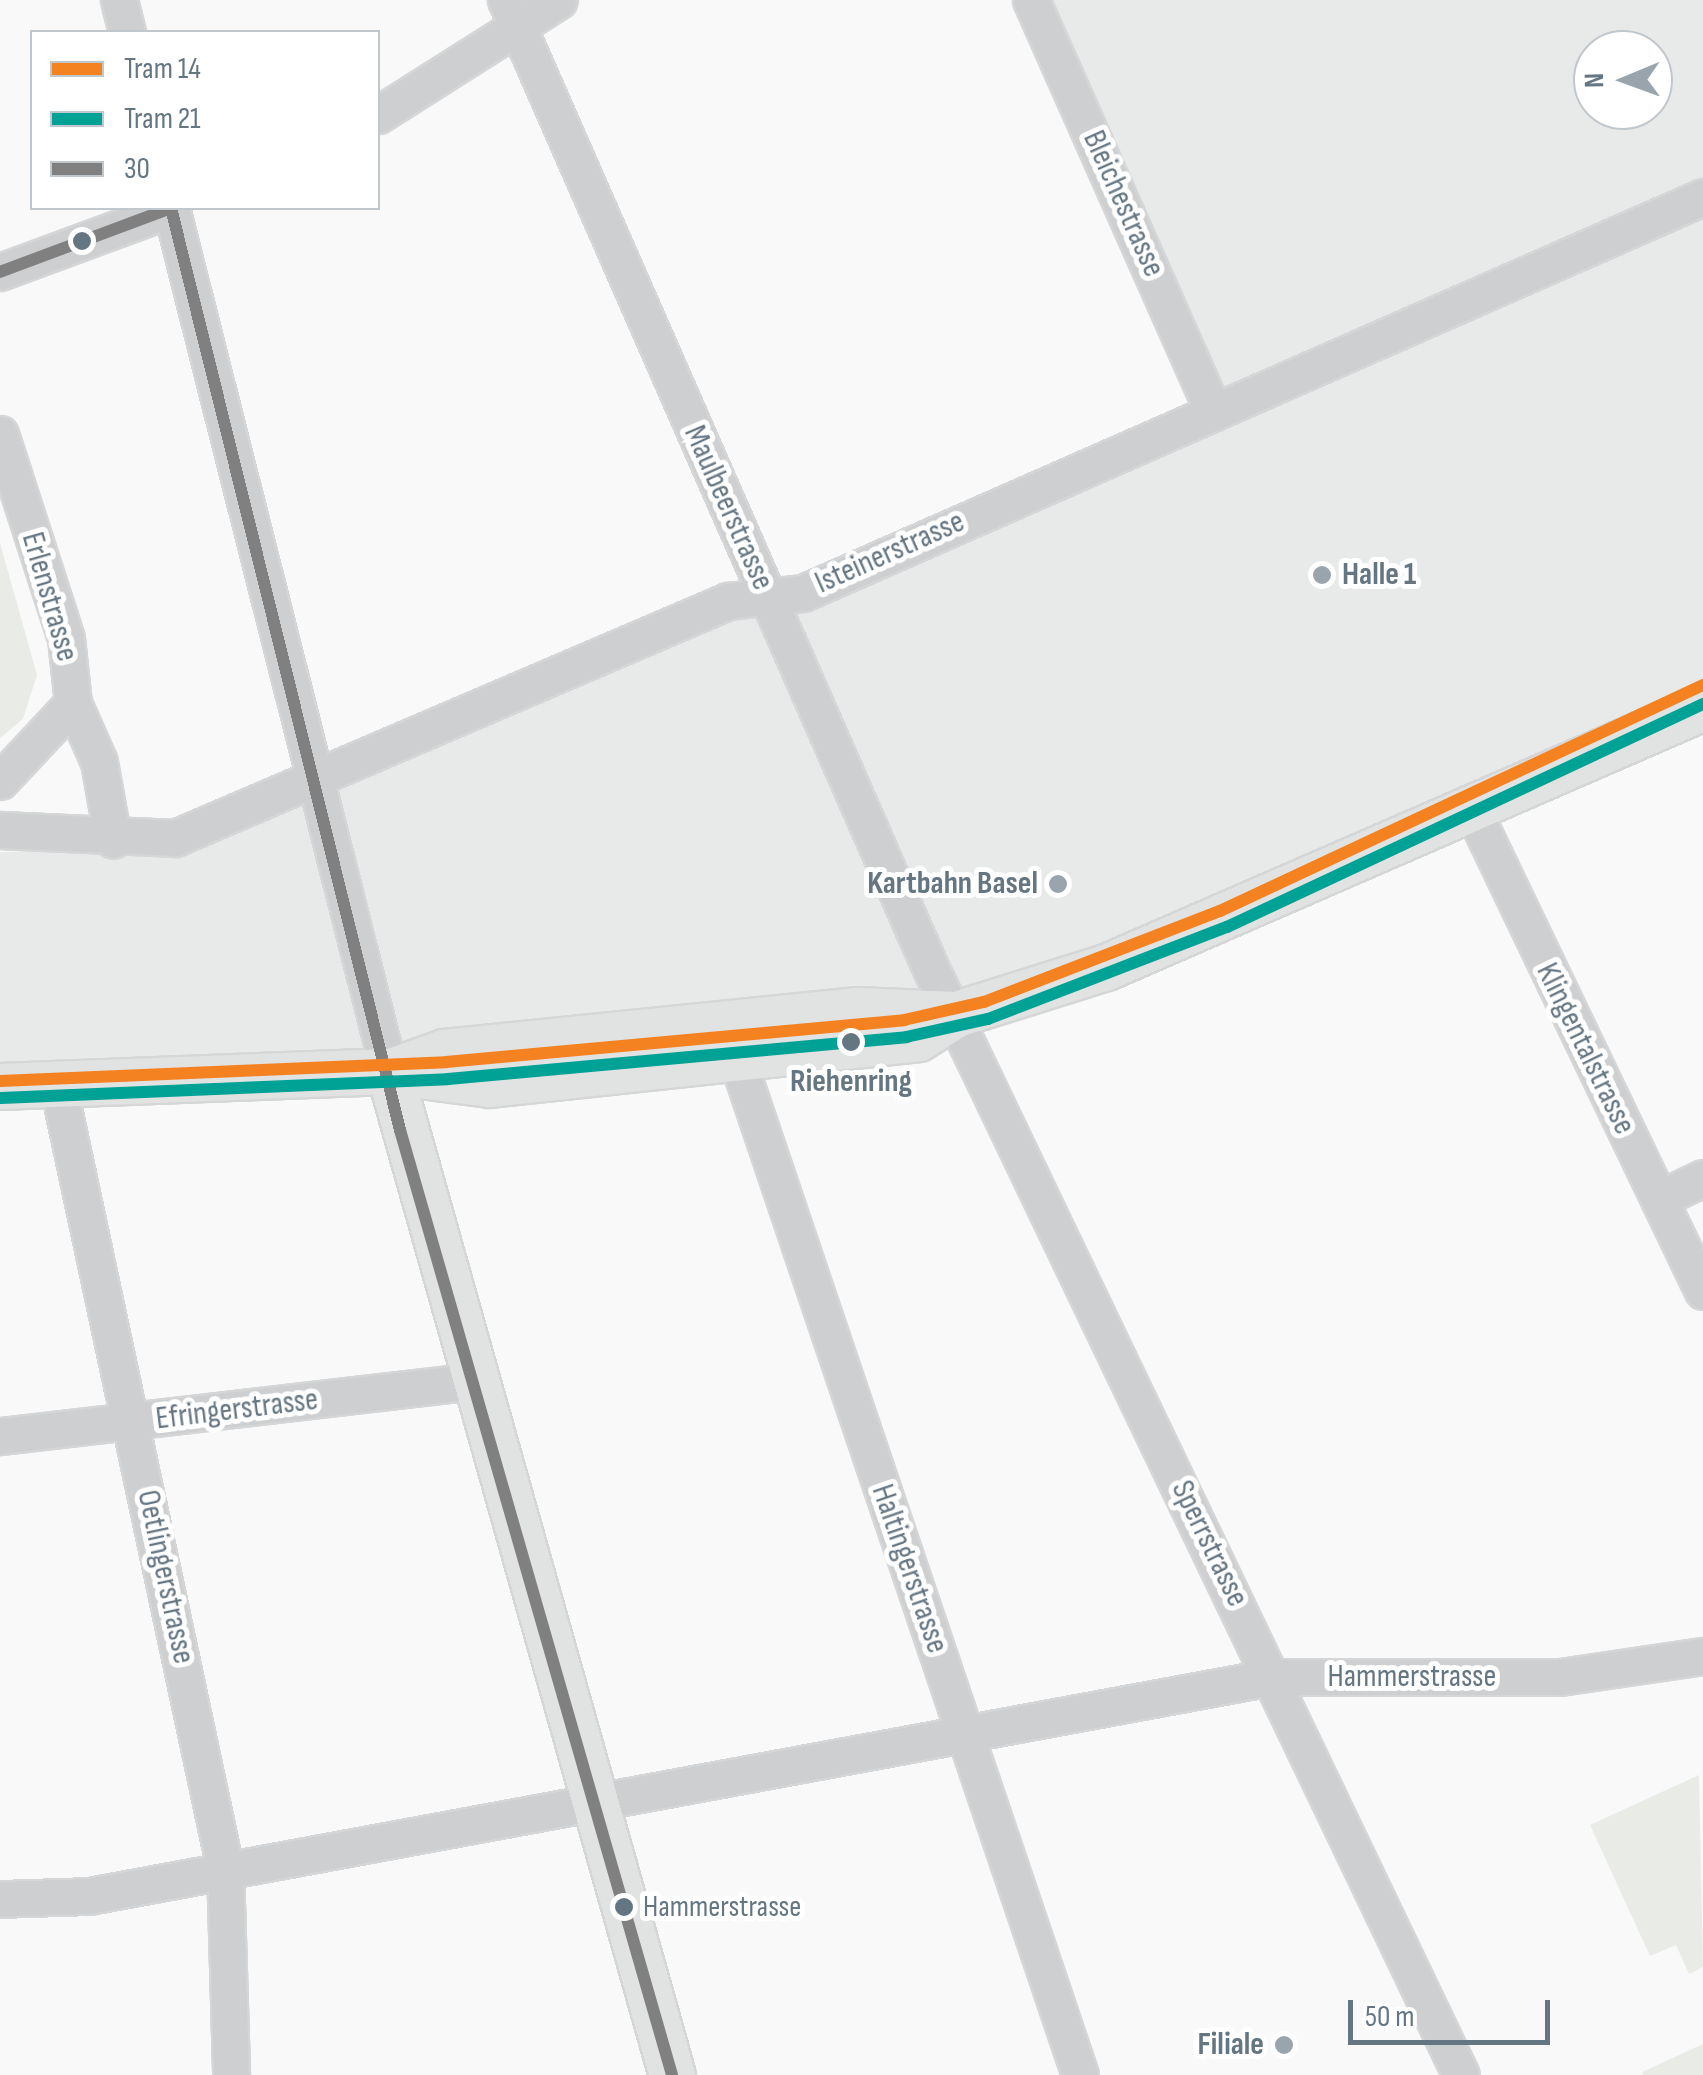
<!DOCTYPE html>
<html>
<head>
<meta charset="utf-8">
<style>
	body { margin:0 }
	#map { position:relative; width:1703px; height:2075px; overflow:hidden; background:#f9f9f9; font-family:"Sofia Sans Condensed",sans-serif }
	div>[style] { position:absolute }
	.built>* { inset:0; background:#e8e9e9 }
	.green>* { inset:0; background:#e8ebe6 }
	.roads { filter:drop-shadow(2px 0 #d5d6d7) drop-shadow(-2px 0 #d5d6d7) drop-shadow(0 2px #d5d6d7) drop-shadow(0 -2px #d5d6d7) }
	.minor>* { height:35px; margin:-17.5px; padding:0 17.5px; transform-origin:17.5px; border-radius:17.5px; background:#cecfd0 }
	.major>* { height:45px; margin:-22.5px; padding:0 22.5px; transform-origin:22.5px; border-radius:22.5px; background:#e1e2e2 }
	.bus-1>* { height:12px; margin:-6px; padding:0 6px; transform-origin:6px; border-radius:6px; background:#808080 }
	.tram-1>* { height:12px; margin:-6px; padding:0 6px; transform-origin:6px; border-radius:6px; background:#f58220 }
	.tram-2>* { height:12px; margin:-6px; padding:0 6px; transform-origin:6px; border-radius:6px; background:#00a295 }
	.dots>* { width:28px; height:28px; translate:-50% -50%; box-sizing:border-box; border:5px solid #fff; border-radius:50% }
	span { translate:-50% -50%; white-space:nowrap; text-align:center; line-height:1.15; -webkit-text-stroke:10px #fff; paint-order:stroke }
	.bus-label { font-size:30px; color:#657683 }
	.left { translate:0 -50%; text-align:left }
	.street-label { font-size:32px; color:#657683 }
	.poi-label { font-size:32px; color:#657683; font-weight:700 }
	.right { translate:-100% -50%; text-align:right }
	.stop-label { font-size:32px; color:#657683; font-weight:700 }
	.legend { position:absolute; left:30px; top:30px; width:350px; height:180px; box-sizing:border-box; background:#fff; border:2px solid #c1c8cd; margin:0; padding:12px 18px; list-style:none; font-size:30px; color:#657683 }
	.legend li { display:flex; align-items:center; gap:20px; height:50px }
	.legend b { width:50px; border:2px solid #c1c8cd }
	.north { position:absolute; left:1573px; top:30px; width:100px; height:100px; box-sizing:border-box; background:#fff; border:2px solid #c1c8cd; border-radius:50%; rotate:269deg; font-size:28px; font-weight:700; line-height:40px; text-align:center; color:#657683 }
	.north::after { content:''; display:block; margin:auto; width:35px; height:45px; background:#99a4ac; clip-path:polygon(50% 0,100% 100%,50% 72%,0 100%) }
	.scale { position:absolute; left:1348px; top:2000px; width:202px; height:45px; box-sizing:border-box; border:5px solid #657683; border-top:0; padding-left:12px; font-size:30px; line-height:35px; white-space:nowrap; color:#657683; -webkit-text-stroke:8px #fff; paint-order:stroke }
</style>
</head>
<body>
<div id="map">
	<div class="built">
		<div style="clip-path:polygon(evenodd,1043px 0,1703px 0,1703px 688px,1014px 985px,438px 1046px,0 1072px,0 852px,179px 847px,731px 608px,1229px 414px,1043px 0,1593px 50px,1653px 50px,1653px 110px,1593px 110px,1593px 50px)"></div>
	</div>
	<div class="green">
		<div style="clip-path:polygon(0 543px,37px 675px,23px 719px,0 738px)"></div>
		<div style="clip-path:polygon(1699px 1775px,1703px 1967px,1689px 1974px,1676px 1945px,1650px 1956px,1590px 1825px)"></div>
		<div style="clip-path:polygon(1703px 2044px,1703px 2075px,1643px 2075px,1642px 2072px)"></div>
	</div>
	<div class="roads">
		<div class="minor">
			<div style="left:119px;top:0;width:33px;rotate:76deg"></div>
			<div style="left:506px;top:0;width:1058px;rotate:66.32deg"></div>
			<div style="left:931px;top:969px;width:1226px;rotate:64.4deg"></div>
			<div style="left:1031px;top:0;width:447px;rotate:66.1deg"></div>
			<div style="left:378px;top:115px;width:214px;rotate:-32.4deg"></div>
			<div style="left:171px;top:208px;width:890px;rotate:75.82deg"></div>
			<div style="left:0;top:272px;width:184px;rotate:-20.3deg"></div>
			<div style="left:0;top:434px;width:214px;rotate:72.1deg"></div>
			<div style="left:66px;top:638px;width:65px;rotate:83.9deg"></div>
			<div style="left:73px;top:703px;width:107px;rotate:133.1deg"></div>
			<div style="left:73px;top:703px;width:64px;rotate:66.2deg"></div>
			<div style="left:99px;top:762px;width:79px;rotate:79.8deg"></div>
			<div style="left:1470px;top:805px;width:539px;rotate:64.39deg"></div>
			<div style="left:0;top:830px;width:175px;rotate:2.6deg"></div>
			<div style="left:175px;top:838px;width:602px;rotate:-23.2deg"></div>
			<div style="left:728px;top:601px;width:75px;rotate:-6.1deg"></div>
			<div style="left:803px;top:593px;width:983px;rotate:-23.75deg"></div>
			<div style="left:738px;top:1062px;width:1069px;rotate:71.34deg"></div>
			<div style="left:58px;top:1085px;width:801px;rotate:77.96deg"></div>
			<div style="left:225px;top:1868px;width:207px;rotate:88.3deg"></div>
			<div style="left:1659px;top:1199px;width:49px;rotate:-25.5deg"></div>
			<div style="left:0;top:1436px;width:477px;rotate:-6.6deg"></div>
			<div style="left:0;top:1899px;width:89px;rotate:-1.9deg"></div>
			<div style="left:89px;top:1896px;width:1203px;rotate:-10.49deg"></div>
			<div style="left:1272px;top:1677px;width:288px"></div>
			<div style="left:1560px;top:1677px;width:145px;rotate:-8.4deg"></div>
		</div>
		<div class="major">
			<div style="left:394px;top:1070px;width:53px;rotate:-19.8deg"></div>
			<div style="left:444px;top:1052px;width:414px;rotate:-5.8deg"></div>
			<div style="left:856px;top:1010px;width:100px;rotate:2.3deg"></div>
			<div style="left:389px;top:1071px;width:1043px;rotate:74.26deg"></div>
			<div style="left:0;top:1086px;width:389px;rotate:-2.2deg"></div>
			<div style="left:389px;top:1071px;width:101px;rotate:7.4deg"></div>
			<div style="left:489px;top:1084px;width:431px;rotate:-6.1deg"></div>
			<div style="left:918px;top:1038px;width:45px;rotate:-32.3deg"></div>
			<div style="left:956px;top:1014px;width:157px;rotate:-17.4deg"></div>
			<div style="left:1106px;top:967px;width:651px;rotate:-23.53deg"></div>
		</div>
	</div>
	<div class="bus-1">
		<div style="left:171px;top:208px;width:950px;rotate:76.05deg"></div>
		<div style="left:400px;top:1130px;width:983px;rotate:73.94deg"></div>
		<div style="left:0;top:272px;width:183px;rotate:-20.5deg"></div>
	</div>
	<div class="tram-1">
		<div style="left:0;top:1081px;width:446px;rotate:-2.4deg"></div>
		<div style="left:446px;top:1062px;width:460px;rotate:-5.2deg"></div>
		<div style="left:904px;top:1020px;width:82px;rotate:-12.7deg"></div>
		<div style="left:984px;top:1002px;width:253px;rotate:-21.1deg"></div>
		<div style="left:1220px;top:911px;width:533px;rotate:-25.08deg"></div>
	</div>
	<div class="tram-2">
		<div style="left:1px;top:1098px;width:447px;rotate:-2.4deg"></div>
		<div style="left:448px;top:1079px;width:460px;rotate:-5.2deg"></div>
		<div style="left:906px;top:1037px;width:84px;rotate:-12.4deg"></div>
		<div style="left:988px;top:1019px;width:256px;rotate:-21.1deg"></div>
		<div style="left:1227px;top:927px;width:526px;rotate:-25.1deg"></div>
	</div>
	<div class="dots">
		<div style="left:82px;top:241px;background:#657683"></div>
		<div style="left:1322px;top:575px;background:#99a4ac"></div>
		<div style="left:1058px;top:884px;background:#99a4ac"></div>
		<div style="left:851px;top:1042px;background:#657683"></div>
		<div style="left:624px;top:1907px;background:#657683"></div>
		<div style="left:1284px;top:2045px;background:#99a4ac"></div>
	</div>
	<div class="bus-label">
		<span class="left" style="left:643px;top:1907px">Hammerstrasse</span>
	</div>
	<div class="street-label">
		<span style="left:1123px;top:204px;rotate:66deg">Bleichestrasse</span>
		<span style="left:728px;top:508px;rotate:66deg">Maulbeerstrasse</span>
		<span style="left:890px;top:553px;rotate:-24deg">Isteinerstrasse</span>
		<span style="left:49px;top:597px;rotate:74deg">Erlenstrasse</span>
		<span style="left:1585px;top:1049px;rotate:64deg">Klingentalstrasse</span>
		<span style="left:237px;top:1410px;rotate:-7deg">Efringerstrasse</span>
		<span style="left:1209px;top:1544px;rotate:64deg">Sperrstrasse</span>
		<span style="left:909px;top:1569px;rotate:71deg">Haltingerstrasse</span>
		<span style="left:165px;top:1577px;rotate:78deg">Oetlingerstrasse</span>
		<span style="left:1412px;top:1677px">Hammerstrasse</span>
	</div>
	<div class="poi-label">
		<span class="left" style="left:1342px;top:575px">Halle 1</span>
		<span class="right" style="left:1038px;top:884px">Kartbahn Basel</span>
		<span class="right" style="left:1264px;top:2045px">Filiale</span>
	</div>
	<div class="stop-label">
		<span style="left:851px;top:1082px">Riehenring</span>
	</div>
	<ul class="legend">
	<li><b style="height:12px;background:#f58220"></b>Tram 14</li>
	<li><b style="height:12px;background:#00a295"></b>Tram 21</li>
	<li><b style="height:12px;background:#808080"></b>30</li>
	</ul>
	<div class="north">N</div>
	<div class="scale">50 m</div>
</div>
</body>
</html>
